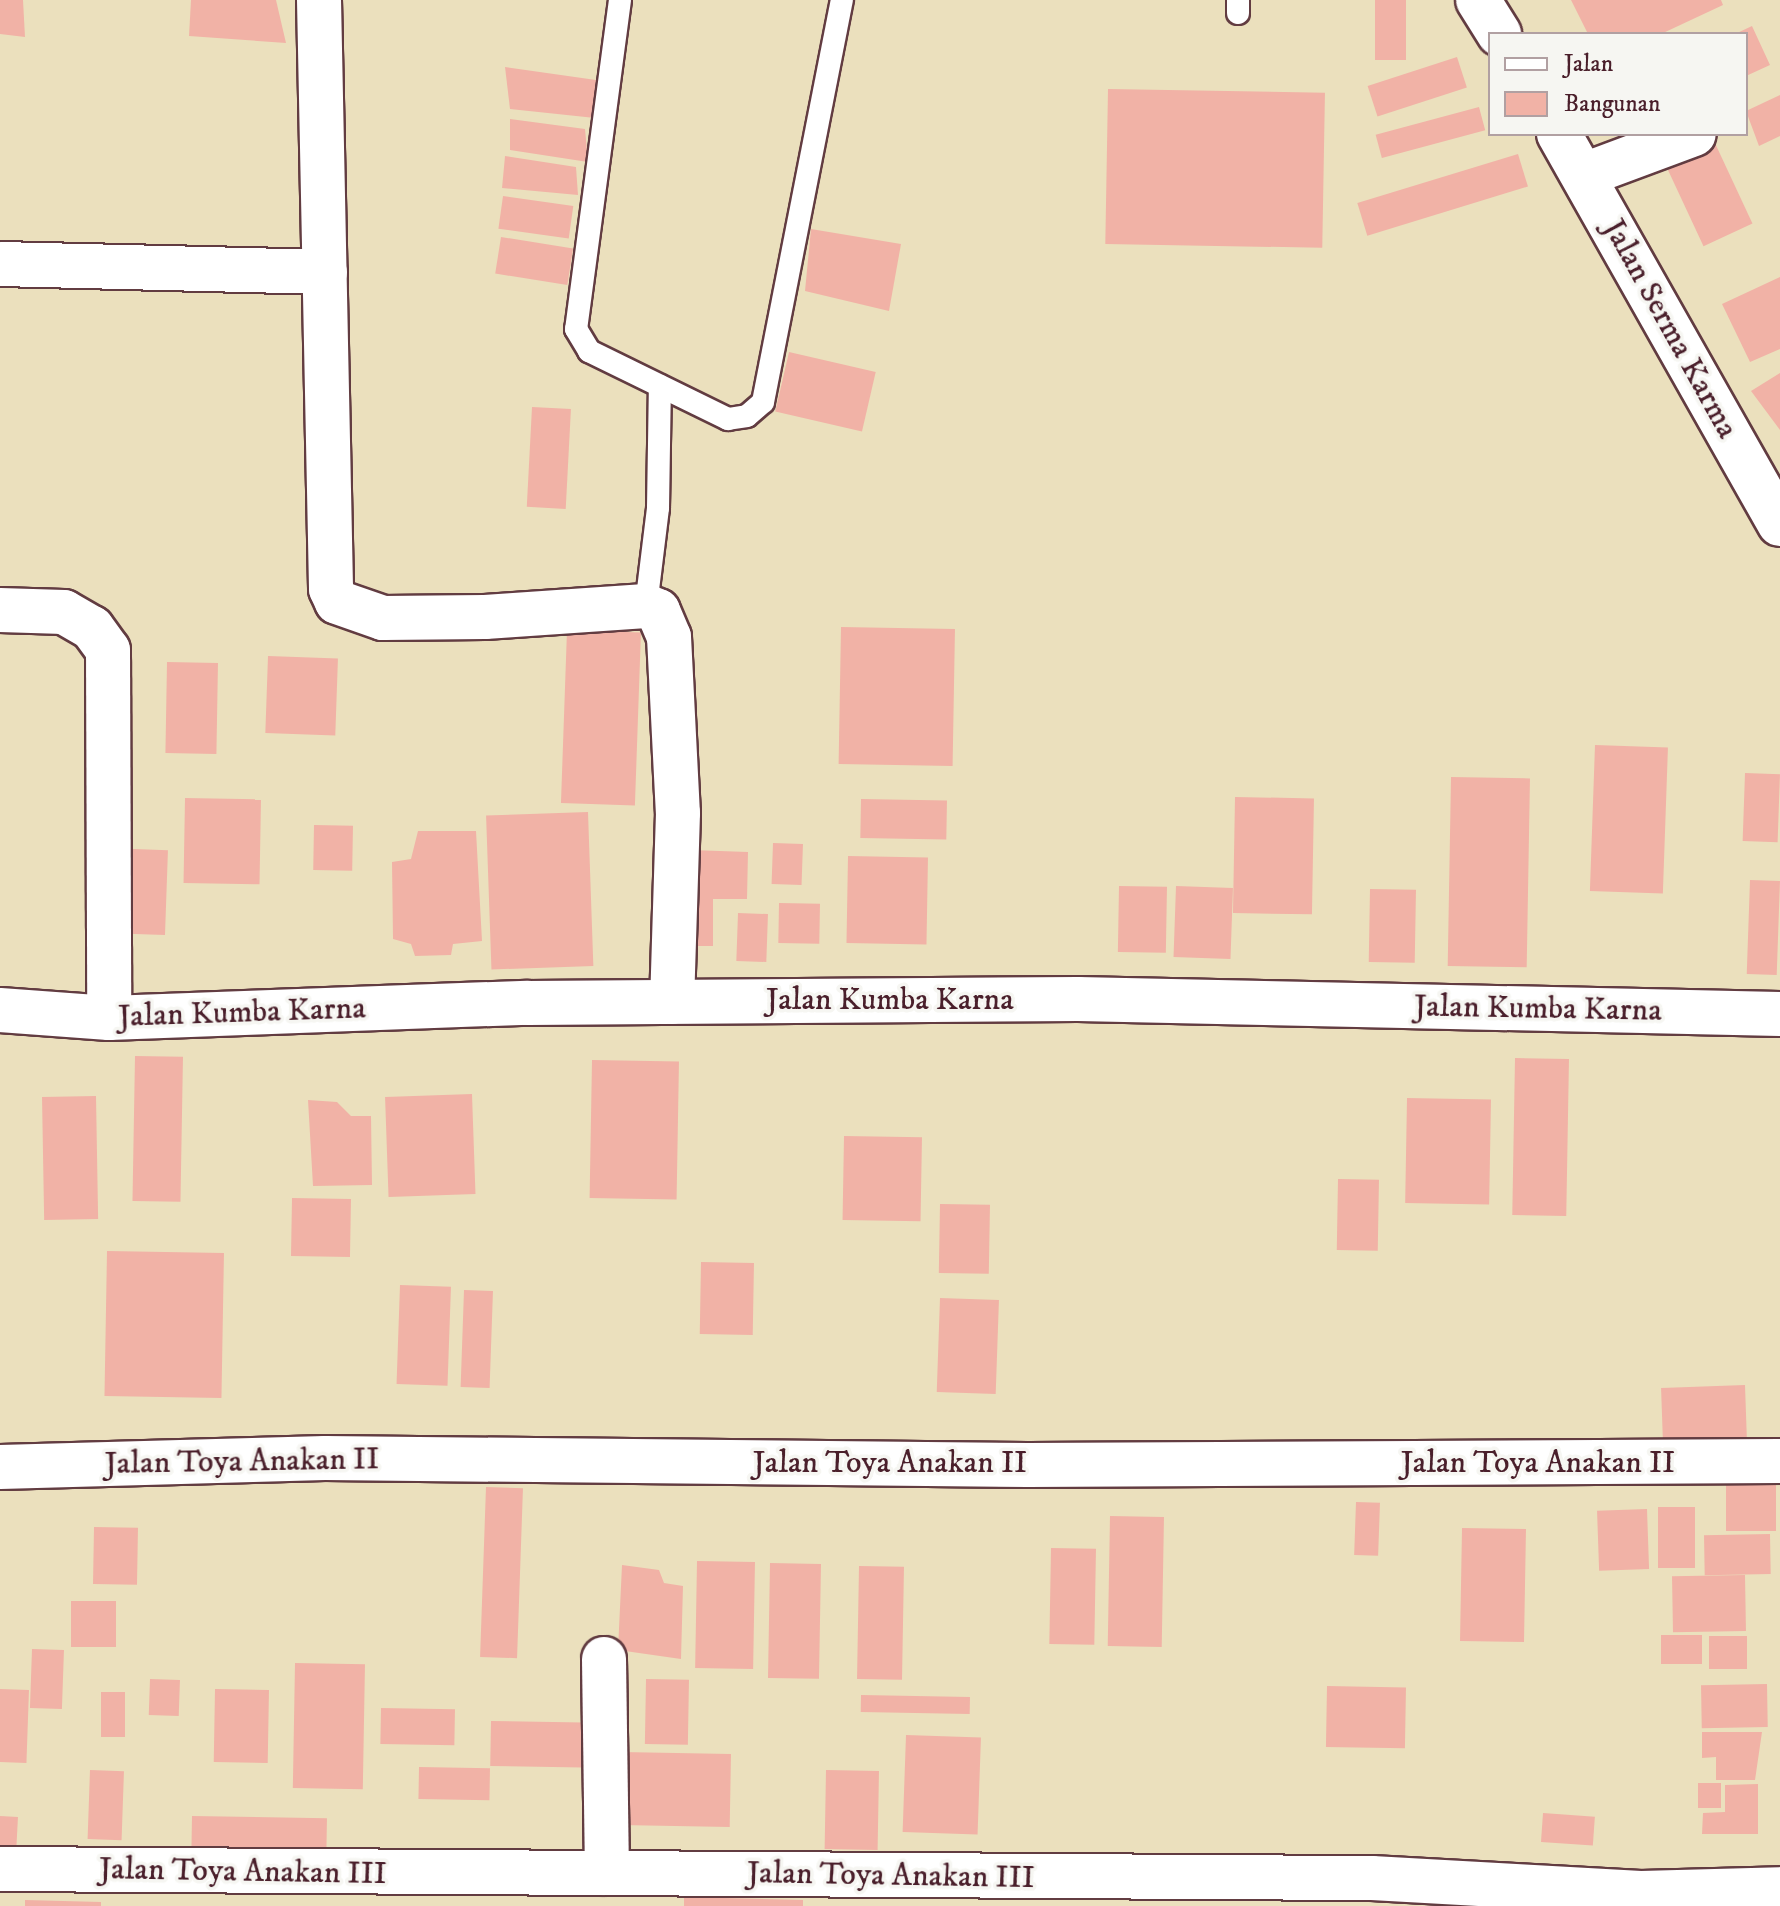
<!DOCTYPE html>
<html>
<head>
<meta charset="utf-8">
<style>
	body { margin:0 }
	#map { position:relative; width:1780px; height:1906px; overflow:hidden; background:#ebe0bd; font-family:"IM FELL DW Pica",serif }
	div>[style] { position:absolute }
	.building>* { inset:0; background:#f1b2a6; transform-origin:0 0 }
	.roads { filter:drop-shadow(2px 0 #623c41) drop-shadow(-2px 0 #623c41) drop-shadow(0 2px #623c41) drop-shadow(0 -2px #623c41) }
	.lane>* { height:22px; margin:-11px; padding:0 11px; transform-origin:11px; border-radius:11px; background:#fff }
	.street>* { height:44px; margin:-22px; padding:0 22px; transform-origin:22px; border-radius:22px; background:#fff }
	.secondary>* { height:44px; margin:-22px; padding:0 22px; transform-origin:22px; border-radius:22px; background:#fff }
	span { translate:-50% -50%; white-space:nowrap; text-align:center; line-height:1.15; -webkit-text-stroke:7px #f6f6f2; paint-order:stroke }
	.street-label { font-size:32px; color:#4a1f2b }
	.legend { position:absolute; left:1488px; top:32px; width:260px; height:104px; box-sizing:border-box; background:#f6f6f2; border:2px solid #b1a0a2; margin:0; padding:10px 14px; list-style:none; font-size:24px; color:#4a1f2b }
	.legend li { display:flex; align-items:center; gap:16px; height:40px }
	.legend b { width:40px; border:2px solid #b1a0a2 }
</style>
</head>
<body>
<div id="map">
	<div class="building">
		<div style="clip-path:polygon(0 0,23px 0,25px 37px,0 34px)"></div>
		<div style="clip-path:polygon(191px 0,276px 0,286px 43px,189px 36px)"></div>
		<div style="left:1375px;top:0;width:31px;height:60px"></div>
		<div style="clip-path:polygon(1571px 0,1721px 0,1723px 5px,1661px 34px,1588px 34px)"></div>
		<div style="clip-path:polygon(1752px 26px,1770px 65px,1746px 76px,1746px 34px,1735px 34px)"></div>
		<div style="left:1457px;top:57px;width:32px;height:94px;rotate:72deg"></div>
		<div style="clip-path:polygon(505px 67px,596px 80px,595px 118px,510px 109px)"></div>
		<div style="left:1108px;top:89px;width:217px;height:155px;rotate:1deg"></div>
		<div style="clip-path:polygon(1780px 95px,1780px 136px,1759px 146px,1746px 111px)"></div>
		<div style="left:1479px;top:107px;width:24px;height:107px;rotate:75deg"></div>
		<div style="clip-path:polygon(510px 119px,585px 129px,588px 162px,510px 150px)"></div>
		<div style="left:1714px;top:141px;width:91px;height:54px;rotate:65deg"></div>
		<div style="left:1518px;top:154px;width:34px;height:168px;rotate:73deg"></div>
		<div style="clip-path:polygon(505px 156px,576px 167px,578px 195px,502px 188px)"></div>
		<div style="left:503px;top:196px;width:71px;height:33px;rotate:8deg"></div>
		<div style="clip-path:polygon(811px 229px,901px 244px,889px 311px,805px 291px)"></div>
		<div style="left:501px;top:237px;width:73px;height:37px;rotate:9deg"></div>
		<div style="clip-path:polygon(1780px 277px,1780px 349px,1750px 362px,1722px 304px)"></div>
		<div style="left:789px;top:352px;width:89px;height:61px;rotate:13deg"></div>
		<div style="clip-path:polygon(1780px 373px,1780px 430px,1751px 391px)"></div>
		<div style="left:532px;top:407px;width:39px;height:100px;rotate:3deg"></div>
		<div style="left:841px;top:627px;width:114px;height:137px;rotate:1deg"></div>
		<div style="left:567px;top:630px;width:74px;height:173px;rotate:2deg"></div>
		<div style="left:268px;top:656px;width:70px;height:77px;rotate:2deg"></div>
		<div style="left:167px;top:662px;width:51px;height:91px;rotate:1deg"></div>
		<div style="left:1595px;top:745px;width:73px;height:146px;rotate:2deg"></div>
		<div style="left:1745px;top:773px;width:35px;height:68px;rotate:2deg"></div>
		<div style="left:1451px;top:777px;width:79px;height:189px;rotate:1deg"></div>
		<div style="left:1235px;top:797px;width:79px;height:116px;rotate:1deg"></div>
		<div style="left:185px;top:798px;width:76px;height:85px;rotate:1deg"></div>
		<div style="left:861px;top:799px;width:86px;height:39px;rotate:1deg"></div>
		<div style="left:588px;top:812px;width:154px;height:102px;rotate:88deg"></div>
		<div style="left:314px;top:825px;width:39px;height:45px;rotate:1deg"></div>
		<div style="clip-path:polygon(418px 831px,476px 831px,482px 941px,453px 944px,451px 955px,415px 956px,411px 944px,393px 939px,392px 862px,411px 859px)"></div>
		<div style="left:773px;top:843px;width:30px;height:41px;rotate:2deg"></div>
		<div style="left:107px;top:848px;width:61px;height:85px;rotate:2deg"></div>
		<div style="clip-path:polygon(691px 850px,748px 852px,747px 899px,713px 899px,713px 946px,690px 946px)"></div>
		<div style="left:848px;top:856px;width:80px;height:87px;rotate:1deg"></div>
		<div style="left:1750px;top:880px;width:30px;height:94px;rotate:2deg"></div>
		<div style="left:1119px;top:886px;width:48px;height:66px;rotate:1deg"></div>
		<div style="left:1176px;top:886px;width:57px;height:71px;rotate:2deg"></div>
		<div style="left:1370px;top:889px;width:46px;height:73px;rotate:1deg"></div>
		<div style="left:779px;top:903px;width:41px;height:40px;rotate:1deg"></div>
		<div style="left:738px;top:913px;width:30px;height:48px;rotate:2deg"></div>
		<div style="left:135px;top:1056px;width:48px;height:145px;rotate:1deg"></div>
		<div style="left:1515px;top:1058px;width:54px;height:157px;rotate:1deg"></div>
		<div style="left:592px;top:1060px;width:87px;height:138px;rotate:1deg"></div>
		<div style="left:472px;top:1094px;width:100px;height:87px;rotate:88deg"></div>
		<div style="left:96px;top:1096px;width:123px;height:54px;rotate:89deg"></div>
		<div style="left:1407px;top:1098px;width:84px;height:105px;rotate:1deg"></div>
		<div style="clip-path:polygon(308px 1100px,337px 1102px,351px 1116px,371px 1116px,372px 1185px,313px 1186px)"></div>
		<div style="left:844px;top:1136px;width:78px;height:84px;rotate:1deg"></div>
		<div style="left:1338px;top:1179px;width:41px;height:71px;rotate:1deg"></div>
		<div style="left:292px;top:1198px;width:59px;height:58px;rotate:1deg"></div>
		<div style="left:940px;top:1204px;width:50px;height:69px;rotate:1deg"></div>
		<div style="left:107px;top:1251px;width:117px;height:145px;rotate:1deg"></div>
		<div style="left:701px;top:1262px;width:53px;height:72px;rotate:1deg"></div>
		<div style="left:400px;top:1285px;width:51px;height:99px;rotate:2deg"></div>
		<div style="left:464px;top:1290px;width:29px;height:97px;rotate:2deg"></div>
		<div style="left:940px;top:1298px;width:59px;height:94px;rotate:2deg"></div>
		<div style="left:1745px;top:1385px;width:57px;height:84px;rotate:88deg"></div>
		<div style="left:1726px;top:1477px;width:50px;height:54px"></div>
		<div style="left:486px;top:1487px;width:37px;height:170px;rotate:2deg"></div>
		<div style="left:1356px;top:1502px;width:24px;height:53px;rotate:2deg"></div>
		<div style="left:1658px;top:1507px;width:37px;height:61px"></div>
		<div style="left:1647px;top:1509px;width:60px;height:50px;rotate:88deg"></div>
		<div style="left:1110px;top:1516px;width:54px;height:130px;rotate:1deg"></div>
		<div style="left:94px;top:1527px;width:44px;height:57px;rotate:1deg"></div>
		<div style="left:1462px;top:1528px;width:64px;height:113px;rotate:1deg"></div>
		<div style="left:1770px;top:1534px;width:40px;height:66px;rotate:89deg"></div>
		<div style="left:1051px;top:1548px;width:45px;height:96px;rotate:1deg"></div>
		<div style="left:697px;top:1561px;width:58px;height:107px;rotate:1deg"></div>
		<div style="left:770px;top:1563px;width:51px;height:115px;rotate:1deg"></div>
		<div style="clip-path:polygon(622px 1565px,659px 1570px,664px 1583px,683px 1586px,681px 1659px,618px 1650px)"></div>
		<div style="left:859px;top:1566px;width:45px;height:113px;rotate:1deg"></div>
		<div style="left:1745px;top:1575px;width:56px;height:73px;rotate:89deg"></div>
		<div style="left:71px;top:1601px;width:45px;height:46px"></div>
		<div style="left:1661px;top:1635px;width:41px;height:29px"></div>
		<div style="left:1709px;top:1636px;width:38px;height:33px"></div>
		<div style="left:32px;top:1649px;width:32px;height:59px;rotate:2deg"></div>
		<div style="left:295px;top:1663px;width:70px;height:125px;rotate:1deg"></div>
		<div style="left:150px;top:1679px;width:30px;height:36px;rotate:2deg"></div>
		<div style="left:646px;top:1679px;width:43px;height:65px;rotate:1deg"></div>
		<div style="left:1767px;top:1684px;width:43px;height:66px;rotate:89deg"></div>
		<div style="left:1327px;top:1686px;width:79px;height:61px;rotate:1deg"></div>
		<div style="left:0;top:1689px;width:29px;height:73px;rotate:2deg"></div>
		<div style="left:215px;top:1689px;width:54px;height:73px;rotate:1deg"></div>
		<div style="left:101px;top:1692px;width:24px;height:45px"></div>
		<div style="left:861px;top:1695px;width:109px;height:17px;rotate:1deg"></div>
		<div style="left:381px;top:1708px;width:74px;height:36px;rotate:1deg"></div>
		<div style="left:491px;top:1721px;width:92px;height:45px;rotate:1deg"></div>
		<div style="clip-path:polygon(1702px 1732px,1762px 1732px,1755px 1780px,1716px 1780px,1716px 1757px,1702px 1758px)"></div>
		<div style="left:906px;top:1735px;width:75px;height:97px;rotate:2deg"></div>
		<div style="left:621px;top:1752px;width:110px;height:73px;rotate:1deg"></div>
		<div style="left:419px;top:1767px;width:71px;height:32px;rotate:1deg"></div>
		<div style="left:90px;top:1770px;width:34px;height:69px;rotate:2deg"></div>
		<div style="left:826px;top:1770px;width:53px;height:79px;rotate:1deg"></div>
		<div style="left:1698px;top:1783px;width:23px;height:25px"></div>
		<div style="clip-path:polygon(1758px 1784px,1758px 1834px,1702px 1834px,1703px 1813px,1725px 1812px,1725px 1785px)"></div>
		<div style="left:1543px;top:1813px;width:52px;height:29px;rotate:4deg"></div>
		<div style="left:0;top:1816px;width:18px;height:41px;rotate:3deg"></div>
		<div style="left:192px;top:1816px;width:135px;height:39px;rotate:1deg"></div>
		<div style="clip-path:polygon(684px 1897px,803px 1900px,803px 1906px,684px 1906px)"></div>
		<div style="clip-path:polygon(25px 1900px,101px 1902px,101px 1906px,25px 1906px)"></div>
	</div>
	<div class="roads">
		<div class="lane">
			<div style="left:620px;top:0;width:332px;rotate:97.6deg"></div>
			<div style="left:576px;top:329px;width:26px;rotate:59deg"></div>
			<div style="left:589px;top:351px;width:155px;rotate:26.1deg"></div>
			<div style="left:728px;top:419px;width:19px;rotate:-9deg"></div>
			<div style="left:747px;top:416px;width:21px;rotate:-41deg"></div>
			<div style="left:763px;top:402px;width:410px;rotate:-78.9deg"></div>
			<div style="left:1238px;top:13px;width:13px;rotate:-90deg"></div>
			<div style="left:646px;top:606px;width:99px;rotate:-83deg"></div>
			<div style="left:658px;top:508px;width:122px;rotate:-89.1deg"></div>
		</div>
		<div class="street">
			<div style="left:319px;top:0;width:589px;rotate:88.83deg"></div>
			<div style="left:331px;top:589px;width:14px;rotate:65deg"></div>
			<div style="left:337px;top:602px;width:49px;rotate:19.2deg"></div>
			<div style="left:383px;top:618px;width:102px;rotate:-0.6deg"></div>
			<div style="left:485px;top:617px;width:161px;rotate:-3.9deg"></div>
			<div style="left:646px;top:606px;width:13px;rotate:23deg"></div>
			<div style="left:658px;top:611px;width:28px;rotate:67deg"></div>
			<div style="left:669px;top:637px;width:176px;rotate:87.1deg"></div>
			<div style="left:678px;top:813px;width:189px;rotate:91.8deg"></div>
			<div style="left:1584px;top:175px;width:117px;rotate:-20.4deg"></div>
			<div style="left:0;top:264px;width:325px;rotate:1.4deg"></div>
			<div style="left:0;top:610px;width:64px;rotate:1.8deg"></div>
			<div style="left:64px;top:612px;width:32px;rotate:30deg"></div>
			<div style="left:92px;top:628px;width:27px;rotate:54deg"></div>
			<div style="left:108px;top:650px;width:368px;rotate:89.8deg"></div>
			<div style="left:0;top:1010px;width:109px;rotate:4.2deg"></div>
			<div style="left:109px;top:1018px;width:419px;rotate:-2.1deg"></div>
			<div style="left:528px;top:1003px;width:550px;rotate:-0.42deg"></div>
			<div style="left:1078px;top:999px;width:702px;rotate:1.22deg"></div>
			<div style="left:0;top:1467px;width:325px;rotate:-1.6deg"></div>
			<div style="left:325px;top:1458px;width:703px;rotate:0.57deg"></div>
			<div style="left:1028px;top:1465px;width:752px;rotate:-0.3deg"></div>
			<div style="left:604px;top:1659px;width:214px;rotate:89.2deg"></div>
			<div style="left:0;top:1869px;width:1372px;rotate:0.38deg"></div>
			<div style="left:1372px;top:1878px;width:269px;rotate:3.2deg"></div>
			<div style="left:1641px;top:1893px;width:139px;rotate:-1.6deg"></div>
		</div>
		<div class="secondary">
			<div style="left:1478px;top:0;width:40px;rotate:58deg"></div>
			<div style="left:1559px;top:134px;width:448px;rotate:60.5deg"></div>
		</div>
	</div>
	<div class="street-label">
		<span style="left:1670px;top:329px;rotate:61deg">Jalan Serma Karma</span>
		<span style="left:890px;top:1000px">Jalan Kumba Karna</span>
		<span style="left:1538px;top:1009px;rotate:1deg">Jalan Kumba Karna</span>
		<span style="left:242px;top:1013px;rotate:-2deg">Jalan Kumba Karna</span>
		<span style="left:242px;top:1462px;rotate:-1deg">Jalan Toya Anakan II</span>
		<span style="left:890px;top:1463px">Jalan Toya Anakan II</span>
		<span style="left:1538px;top:1463px">Jalan Toya Anakan II</span>
		<span style="left:243px;top:1872px;rotate:1deg">Jalan Toya Anakan III</span>
		<span style="left:891px;top:1876px;rotate:1deg">Jalan Toya Anakan III</span>
	</div>
	<ul class="legend">
	<li><b style="height:10px;background:#fff"></b>Jalan</li>
	<li><b style="height:22px;background:#f1b2a6"></b>Bangunan</li>
	</ul>
</div>
</body>
</html>
